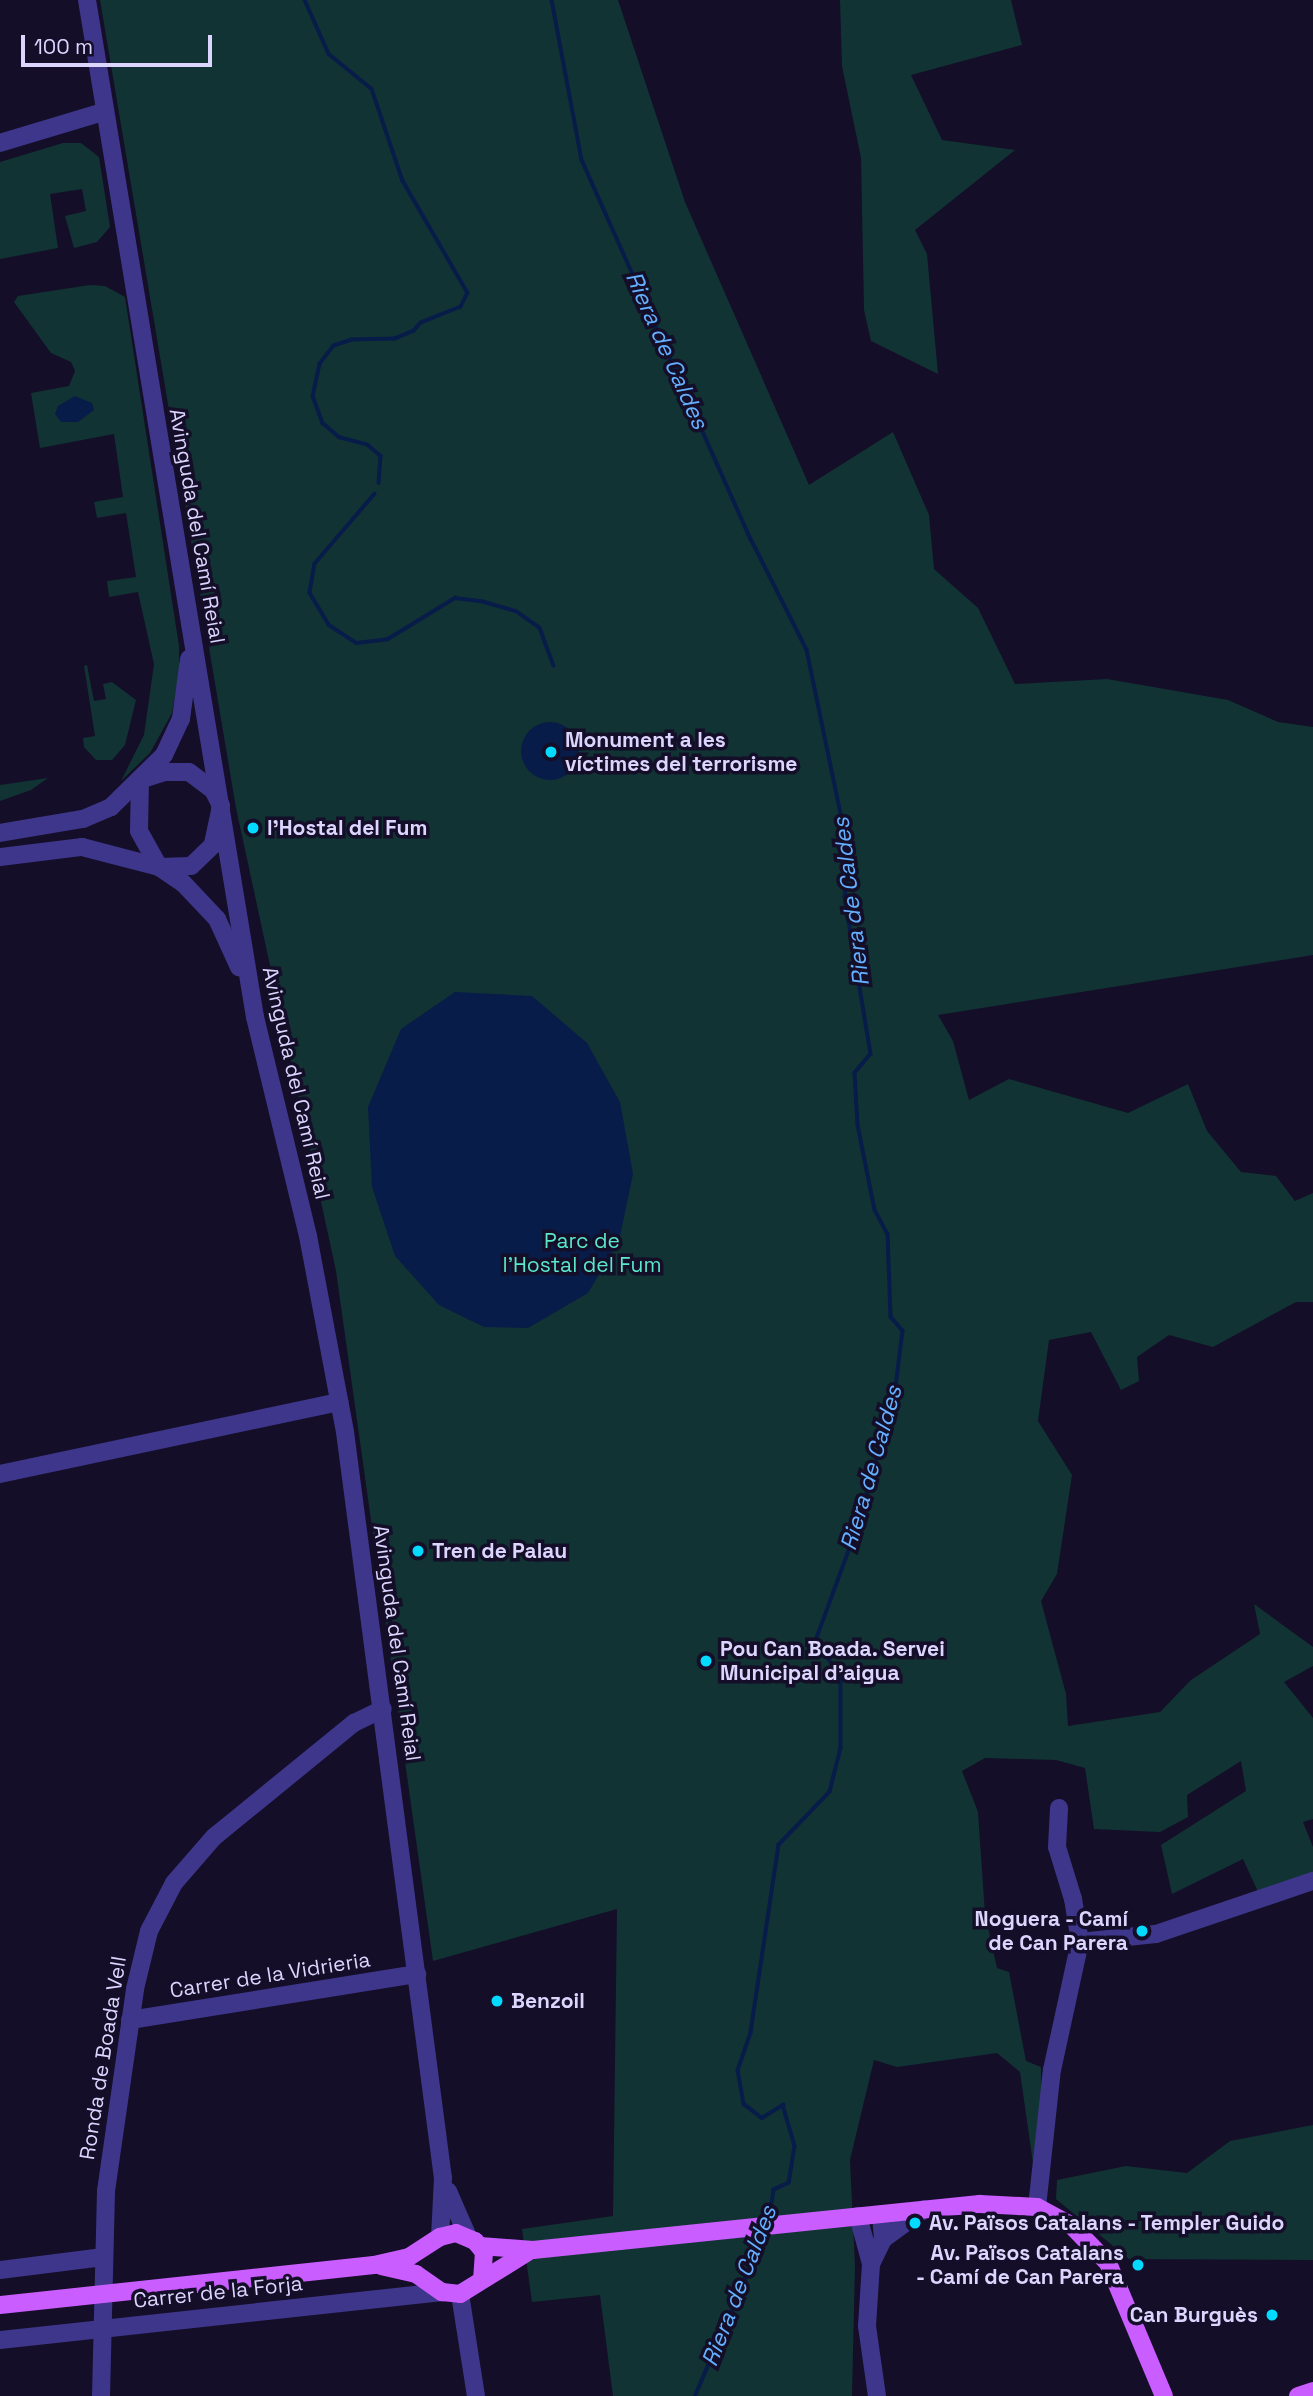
<!DOCTYPE html>
<html>
<head>
<meta charset="utf-8">
<style>
	body { margin:0 }
	#map { position:relative; width:1313px; height:2396px; overflow:hidden; background:#140e29; font-family:"Space Grotesk",sans-serif }
	div>[style] { position:absolute }
	.green>* { inset:0; background:#133 }
	.water>* { inset:0; background:#071c49 }
	.round { border-radius:50% }
	.stream>* { height:3.5px; margin:-1.75px; padding:0 1.75px; transform-origin:1.75px; border-radius:1.75px; background:#071c49 }
	.minor>* { height:18px; margin:-9px; padding:0 9px; transform-origin:9px; border-radius:9px; background:#3e368a }
	.major>* { height:18px; margin:-9px; padding:0 9px; transform-origin:9px; border-radius:9px; background:#ca5dff }
	.dots>* { width:19px; height:19px; translate:-50% -50%; box-sizing:border-box; border:4px solid #140e29; border-radius:50% }
	span { translate:-50% -50%; white-space:nowrap; text-align:center; line-height:1.15; -webkit-text-stroke:7px #140e29; paint-order:stroke }
	.street-label { font-size:21px; color:#dcd6ff }
	.poi-label { font-size:21px; color:#dcd6ff; font-weight:700 }
	.left { translate:0 -50%; text-align:left }
	.right { translate:-100% -50%; text-align:right }
	.park-label { font-size:21px; color:#5ae7ca }
	.water-label { font-size:23px; color:#64b0ff; font-style:italic }
	.scale { position:absolute; left:21px; top:35px; width:191px; height:32px; box-sizing:border-box; border:4px solid #dcd6ff; border-top:0; padding-left:9px; font-size:21px; line-height:24px; white-space:nowrap; color:#dcd6ff; -webkit-text-stroke:5px #140e29; paint-order:stroke }
</style>
</head>
<body>
<div id="map">
	<div class="green">
		<div style="clip-path:polygon(100px 0,618px 0,685px 202px,809px 485px,893px 432px,929px 515px,934px 569px,978px 608px,1015px 684px,1107px 679px,1228px 700px,1278px 722px,1313px 727px,1313px 955px,938px 1015px,953px 1041px,969px 1100px,1009px 1079px,1128px 1113px,1188px 1084px,1207px 1131px,1241px 1172px,1276px 1176px,1295px 1201px,1313px 1193px,1313px 1302px,1296px 1302px,1213px 1347px,1169px 1335px,1137px 1357px,1139px 1381px,1121px 1390px,1091px 1332px,1049px 1340px,1038px 1421px,1072px 1475px,1057px 1574px,1041px 1601px,1066px 1694px,1068px 1726px,1160px 1712px,1191px 1680px,1260px 1634px,1254px 1604px,1313px 1647px,1313px 1666px,1284px 1682px,1313px 1718px,1313px 1819px,1303px 1822px,1313px 1847px,1313px 1873px,1259px 1894px,1243px 1859px,1172px 1894px,1161px 1845px,1246px 1791px,1241px 1761px,1187px 1795px,1188px 1817px,1160px 1832px,1094px 1829px,1085px 1768px,1056px 1760px,985px 1758px,962px 1771px,978px 1812px,985px 1914px,997px 1968px,1009px 1972px,1026px 2061px,1041px 2067px,1041px 2140px,1033px 2163px,1020px 2072px,997px 2053px,897px 2067px,874px 2060px,850px 2160px,855px 2266px,852px 2396px,613px 2396px,600px 2295px,532px 2302px,522px 2229px,613px 2216px,617px 1909px,433px 1961px,336px 1271px,236px 808px)"></div>
		<div style="clip-path:polygon(840px 0,1011px 0,1022px 45px,911px 75px,942px 140px,1015px 150px,915px 230px,927px 254px,938px 374px,871px 341px,864px 310px,861px 158px,842px 66px)"></div>
		<div style="clip-path:polygon(63px 143px,81px 143px,99px 157px,110px 227px,97px 242px,74px 248px,65px 216px,86px 211px,82px 189px,50px 194px,58px 248px,0 259px,0 162px)"></div>
		<div style="clip-path:polygon(90px 285px,105px 286px,125px 297px,179px 646px,179px 674px,172px 713px,150px 753px,121px 781px,144px 735px,154px 664px,138px 592px,109px 597px,107px 581px,136px 577px,126px 513px,97px 518px,94px 502px,123px 497px,114px 434px,40px 448px,31px 393px,69px 386px,75px 371px,71px 362px,51px 353px,14px 302px,18px 296px)"></div>
		<div style="clip-path:polygon(87px 665px,94px 701px,106px 699px,103px 684px,112px 682px,136px 700px,125px 745px,112px 760px,96px 760px,84px 747px,83px 738px,95px 736px,84px 666px)"></div>
		<div style="clip-path:polygon(48px 778px,31px 790px,0 801px,0 785px)"></div>
		<div style="clip-path:polygon(1313px 2125px,1313px 2260px,1129px 2259px,1056px 2199px,1057px 2180px,1126px 2166px,1187px 2173px,1230px 2141px)"></div>
	</div>
	<div class="water">
		<div style="clip-path:polygon(75px 396px,92px 403px,94px 410px,78px 422px,61px 422px,55px 414px,58px 406px)"></div>
		<div class="round" style="left:521px;top:722px;width:58px;height:58px"></div>
		<div style="clip-path:polygon(455px 992px,532px 996px,587px 1043px,620px 1102px,633px 1174px,619px 1241px,588px 1293px,528px 1328px,484px 1327px,439px 1305px,395px 1256px,372px 1187px,368px 1107px,401px 1029px)"></div>
	</div>
	<div class="stream">
		<div style="left:305px;top:0;width:59px;rotate:66deg"></div>
		<div style="left:329px;top:54px;width:55px;rotate:39.1deg"></div>
		<div style="left:372px;top:89px;width:97px;rotate:71.4deg"></div>
		<div style="left:403px;top:181px;width:129px;rotate:59.9deg"></div>
		<div style="left:468px;top:293px;width:16px;rotate:117deg"></div>
		<div style="left:461px;top:307px;width:43px;rotate:158.2deg"></div>
		<div style="left:421px;top:323px;width:11px;rotate:131deg"></div>
		<div style="left:414px;top:331px;width:21px;rotate:157deg"></div>
		<div style="left:395px;top:339px;width:43px;rotate:178.7deg"></div>
		<div style="left:352px;top:340px;width:19px;rotate:162deg"></div>
		<div style="left:334px;top:346px;width:23px;rotate:128deg"></div>
		<div style="left:320px;top:364px;width:33px;rotate:102deg"></div>
		<div style="left:313px;top:396px;width:29px;rotate:70deg"></div>
		<div style="left:323px;top:423px;width:21px;rotate:41deg"></div>
		<div style="left:339px;top:437px;width:30px;rotate:15deg"></div>
		<div style="left:368px;top:445px;width:17px;rotate:40deg"></div>
		<div style="left:381px;top:456px;width:27px;rotate:94deg"></div>
		<div style="left:552px;top:0;width:163px;rotate:79.4deg"></div>
		<div style="left:582px;top:160px;width:415px;rotate:66deg"></div>
		<div style="left:751px;top:539px;width:124px;rotate:63.2deg"></div>
		<div style="left:807px;top:650px;width:211px;rotate:78.3deg"></div>
		<div style="left:850px;top:857px;width:40px;rotate:97.1deg"></div>
		<div style="left:845px;top:897px;width:159px;rotate:80.6deg"></div>
		<div style="left:871px;top:1054px;width:25px;rotate:130deg"></div>
		<div style="left:855px;top:1073px;width:52px;rotate:86.7deg"></div>
		<div style="left:858px;top:1125px;width:87px;rotate:78.7deg"></div>
		<div style="left:875px;top:1210px;width:27px;rotate:62deg"></div>
		<div style="left:888px;top:1234px;width:83px;rotate:87.9deg"></div>
		<div style="left:891px;top:1317px;width:18px;rotate:49deg"></div>
		<div style="left:903px;top:1331px;width:64px;rotate:97.1deg"></div>
		<div style="left:895px;top:1395px;width:142px;rotate:105.9deg"></div>
		<div style="left:856px;top:1532px;width:113px;rotate:110.2deg"></div>
		<div style="left:817px;top:1638px;width:48px;rotate:60.3deg"></div>
		<div style="left:841px;top:1680px;width:68px;rotate:90deg"></div>
		<div style="left:841px;top:1748px;width:45px;rotate:104deg"></div>
		<div style="left:830px;top:1792px;width:74px;rotate:133.9deg"></div>
		<div style="left:779px;top:1845px;width:190px;rotate:98.5deg"></div>
		<div style="left:751px;top:2033px;width:39px;rotate:109deg"></div>
		<div style="left:738px;top:2070px;width:35px;rotate:80deg"></div>
		<div style="left:744px;top:2104px;width:23px;rotate:38deg"></div>
		<div style="left:762px;top:2118px;width:25px;rotate:-32deg"></div>
		<div style="left:783px;top:2105px;width:43px;rotate:73.7deg"></div>
		<div style="left:795px;top:2146px;width:37px;rotate:99deg"></div>
		<div style="left:789px;top:2183px;width:17px;rotate:155deg"></div>
		<div style="left:774px;top:2190px;width:30px;rotate:98deg"></div>
		<div style="left:375px;top:494px;width:92px;rotate:130.6deg"></div>
		<div style="left:315px;top:564px;width:29px;rotate:100deg"></div>
		<div style="left:310px;top:593px;width:37px;rotate:59deg"></div>
		<div style="left:329px;top:625px;width:33px;rotate:33deg"></div>
		<div style="left:357px;top:643px;width:31px;rotate:-7deg"></div>
		<div style="left:388px;top:639px;width:79px;rotate:-31.5deg"></div>
		<div style="left:455px;top:598px;width:26px;rotate:7deg"></div>
		<div style="left:481px;top:601px;width:36px;rotate:16deg"></div>
		<div style="left:516px;top:611px;width:29px;rotate:35deg"></div>
		<div style="left:540px;top:628px;width:40px;rotate:69.8deg"></div>
		<div style="left:695px;top:2396px;width:176px;rotate:-66.9deg"></div>
	</div>
	<div class="minor">
		<div style="left:87px;top:0;width:1031px;rotate:80.62deg"></div>
		<div style="left:255px;top:1017px;width:225px;rotate:76.4deg"></div>
		<div style="left:308px;top:1236px;width:199px;rotate:79.3deg"></div>
		<div style="left:345px;top:1432px;width:752px;rotate:82.52deg"></div>
		<div style="left:443px;top:2178px;width:59px;rotate:92.9deg"></div>
		<div style="left:0;top:143px;width:108px;rotate:-16.8deg"></div>
		<div style="left:165px;top:772px;width:24px"></div>
		<div style="left:189px;top:772px;width:30px;rotate:37deg"></div>
		<div style="left:213px;top:790px;width:18px;rotate:63deg"></div>
		<div style="left:221px;top:806px;width:40px;rotate:102deg"></div>
		<div style="left:213px;top:845px;width:30px;rotate:136deg"></div>
		<div style="left:191px;top:866px;width:32px;rotate:178deg"></div>
		<div style="left:159px;top:867px;width:41px;rotate:-119.1deg"></div>
		<div style="left:139px;top:831px;width:51px;rotate:-88.9deg"></div>
		<div style="left:140px;top:780px;width:26px;rotate:-18deg"></div>
		<div style="left:0;top:833px;width:84px;rotate:-9.6deg"></div>
		<div style="left:83px;top:819px;width:30px;rotate:-23deg"></div>
		<div style="left:111px;top:807px;width:74px;rotate:-44.5deg"></div>
		<div style="left:164px;top:755px;width:40px;rotate:-65deg"></div>
		<div style="left:181px;top:719px;width:61px;rotate:-82.4deg"></div>
		<div style="left:0;top:857px;width:83px;rotate:-7deg"></div>
		<div style="left:82px;top:847px;width:80px;rotate:14.6deg"></div>
		<div style="left:159px;top:867px;width:29px;rotate:34deg"></div>
		<div style="left:183px;top:883px;width:50px;rotate:46.6deg"></div>
		<div style="left:217px;top:919px;width:53px;rotate:65.4deg"></div>
		<div style="left:0;top:1474px;width:347px;rotate:-12deg"></div>
		<div style="left:1080px;top:1942px;width:76px;rotate:-6deg"></div>
		<div style="left:1156px;top:1934px;width:166px;rotate:-18.7deg"></div>
		<div style="left:130px;top:2020px;width:291px;rotate:-9.1deg"></div>
		<div style="left:448px;top:2191px;width:50px;rotate:66.5deg"></div>
		<div style="left:1037px;top:2207px;width:138px;rotate:-83.8deg"></div>
		<div style="left:1052px;top:2070px;width:131px;rotate:-77.7deg"></div>
		<div style="left:1080px;top:1942px;width:44px;rotate:-99.2deg"></div>
		<div style="left:1073px;top:1899px;width:54px;rotate:-107.1deg"></div>
		<div style="left:1057px;top:1847px;width:39px;rotate:-87deg"></div>
		<div style="left:858px;top:2216px;width:50px;rotate:74.8deg"></div>
		<div style="left:871px;top:2264px;width:62px;rotate:93.7deg"></div>
		<div style="left:867px;top:2326px;width:71px;rotate:81.9deg"></div>
		<div style="left:882px;top:2240px;width:52px;rotate:-36.4deg"></div>
		<div style="left:871px;top:2264px;width:28px;rotate:-64deg"></div>
		<div style="left:883px;top:2239px;width:25px;rotate:-95deg"></div>
		<div style="left:0;top:2270px;width:104px;rotate:-7.2deg"></div>
		<div style="left:460px;top:2294px;width:103px;rotate:81.1deg"></div>
		<div style="left:0;top:2340px;width:445px;rotate:-6.2deg"></div>
		<div style="left:101px;top:2396px;width:205px;rotate:-88.6deg"></div>
		<div style="left:106px;top:2191px;width:204px;rotate:-81.8deg"></div>
		<div style="left:135px;top:1989px;width:60px;rotate:-76.4deg"></div>
		<div style="left:149px;top:1931px;width:54px;rotate:-62.5deg"></div>
		<div style="left:174px;top:1883px;width:61px;rotate:-49deg"></div>
		<div style="left:214px;top:1837px;width:181px;rotate:-39.2deg"></div>
		<div style="left:354px;top:1723px;width:32px;rotate:-26deg"></div>
	</div>
	<div class="major">
		<div style="left:480px;top:2246px;width:53px;rotate:4.3deg"></div>
		<div style="left:533px;top:2250px;width:449px;rotate:-5.9deg"></div>
		<div style="left:980px;top:2204px;width:57px;rotate:3deg"></div>
		<div style="left:1037px;top:2207px;width:38px;rotate:28deg"></div>
		<div style="left:1071px;top:2225px;width:53px;rotate:45.8deg"></div>
		<div style="left:1108px;top:2263px;width:144px;rotate:67.2deg"></div>
		<div style="left:381px;top:2266px;width:36px;rotate:13deg"></div>
		<div style="left:416px;top:2274px;width:32px;rotate:35deg"></div>
		<div style="left:442px;top:2292px;width:18px;rotate:6deg"></div>
		<div style="left:460px;top:2294px;width:80px;rotate:-31.7deg"></div>
		<div style="left:0;top:2305px;width:376px;rotate:-6.1deg"></div>
		<div style="left:374px;top:2265px;width:36px;rotate:-13deg"></div>
		<div style="left:409px;top:2257px;width:37px;rotate:-33deg"></div>
		<div style="left:440px;top:2237px;width:16px;rotate:-14deg"></div>
		<div style="left:456px;top:2233px;width:21px;rotate:23deg"></div>
		<div style="left:475px;top:2241px;width:14px;rotate:51deg"></div>
		<div style="left:484px;top:2252px;width:27px;rotate:94deg"></div>
		<div style="left:1298px;top:2396px;width:16px;rotate:-18deg"></div>
	</div>
	<div class="dots">
		<div style="left:551px;top:752px;background:#02daff"></div>
		<div style="left:253px;top:828px;background:#02daff"></div>
		<div style="left:418px;top:1551px;background:#02daff"></div>
		<div style="left:706px;top:1661px;background:#02daff"></div>
		<div style="left:1142px;top:1931px;background:#02daff"></div>
		<div style="left:497px;top:2001px;background:#02daff"></div>
		<div style="left:915px;top:2223px;background:#02daff"></div>
		<div style="left:1138px;top:2265px;background:#02daff"></div>
		<div style="left:1272px;top:2315px;background:#02daff"></div>
	</div>
	<div class="street-label">
		<span style="left:197px;top:526px;rotate:80deg">Avinguda del Camí Reial</span>
		<span style="left:296px;top:1083px;rotate:77deg">Avinguda del Camí Reial</span>
		<span style="left:397px;top:1643px;rotate:82deg">Avinguda del Camí Reial</span>
		<span style="left:270px;top:1975px;rotate:-9deg">Carrer de la Vidrieria</span>
		<span style="left:103px;top:2058px;rotate:-81deg">Ronda de Boada Vell</span>
		<span style="left:218px;top:2292px;rotate:-6deg">Carrer de la Forja</span>
	</div>
	<div class="poi-label">
		<span class="left" style="left:565px;top:752px">Monument a les<br>víctimes del terrorisme</span>
		<span class="left" style="left:267px;top:828px">l'Hostal del Fum</span>
		<span class="left" style="left:432px;top:1551px">Tren de Palau</span>
		<span class="left" style="left:720px;top:1661px">Pou Can Boada. Servei<br>Municipal d'aigua</span>
		<span class="right" style="left:1128px;top:1931px">Noguera - Camí<br>de Can Parera</span>
		<span class="left" style="left:511px;top:2001px">Benzoil</span>
		<span class="left" style="left:929px;top:2223px">Av. Països Catalans - Templer Guido</span>
		<span class="right" style="left:1124px;top:2265px">Av. Països Catalans<br>- Camí de Can Parera</span>
		<span class="right" style="left:1258px;top:2315px">Can Burguès</span>
	</div>
	<div class="park-label">
		<span style="left:582px;top:1253px">Parc de<br>l'Hostal del Fum</span>
	</div>
	<div class="water-label">
		<span style="left:667px;top:350px;rotate:66deg">Riera de Caldes</span>
		<span style="left:851px;top:902px;rotate:-97deg">Riera de Caldes</span>
		<span style="left:871px;top:1468px;rotate:-74deg">Riera de Caldes</span>
		<span style="left:739px;top:2286px;rotate:-69deg">Riera de Caldes</span>
	</div>
	<div class="scale">100 m</div>
</div>
</body>
</html>
